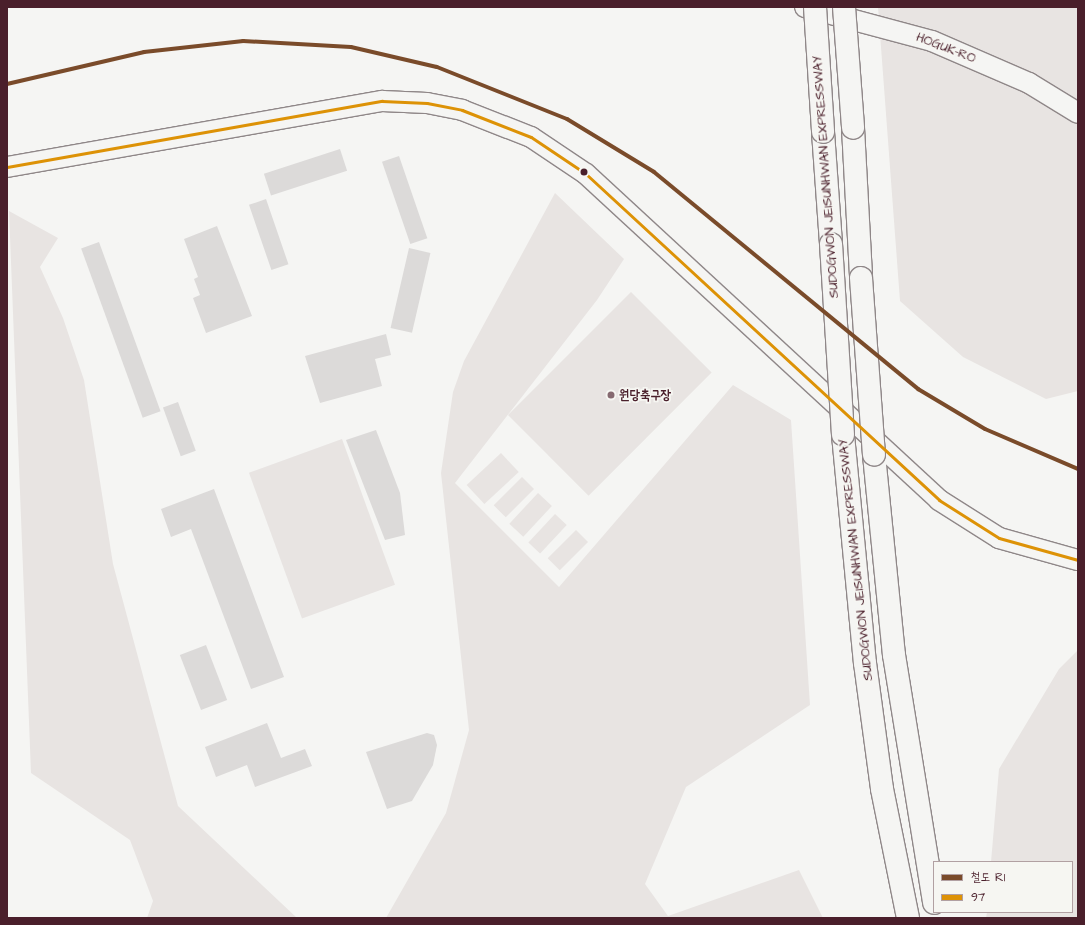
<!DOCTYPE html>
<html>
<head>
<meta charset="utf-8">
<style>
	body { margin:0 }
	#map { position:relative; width:1085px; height:925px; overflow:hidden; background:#f5f5f3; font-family:"Architects Daughter","Poor Story",sans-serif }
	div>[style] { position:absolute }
	.green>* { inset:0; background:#e8e4e2; transform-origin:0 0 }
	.building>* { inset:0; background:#dcdad9; transform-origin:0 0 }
	.roads { filter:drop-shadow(1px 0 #8f8788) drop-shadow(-1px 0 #8f8788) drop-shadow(0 1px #8f8788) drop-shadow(0 -1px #8f8788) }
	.major>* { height:20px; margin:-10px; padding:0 10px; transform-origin:10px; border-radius:10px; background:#f5f5f3 }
	.highway>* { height:22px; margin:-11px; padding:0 11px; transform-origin:11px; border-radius:11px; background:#f5f5f3 }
	.bridges { filter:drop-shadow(1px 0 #8f8788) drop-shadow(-1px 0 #8f8788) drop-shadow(0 1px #8f8788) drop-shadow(0 -1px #8f8788) }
	.highway-bridge>* { height:22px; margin:-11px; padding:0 11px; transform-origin:11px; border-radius:11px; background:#f5f5f3 }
	.bus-1>* { height:3px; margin:-1.5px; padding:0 1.5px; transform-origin:1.5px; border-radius:1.5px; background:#dd9206 }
	.rail-1>* { height:4px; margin:-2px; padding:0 2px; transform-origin:2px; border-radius:2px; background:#7a4b2a }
	.dots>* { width:11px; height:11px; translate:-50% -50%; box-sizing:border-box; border:2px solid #f6f6f2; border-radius:50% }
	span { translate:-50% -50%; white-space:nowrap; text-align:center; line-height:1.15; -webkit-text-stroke:3.5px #f6f6f2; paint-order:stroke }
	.street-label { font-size:13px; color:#4a1f2b }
	.poi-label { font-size:13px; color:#4a1f2b; font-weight:700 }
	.left { translate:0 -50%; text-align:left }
	.frame { position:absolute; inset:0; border:8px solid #4a1f2b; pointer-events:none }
	.legend { position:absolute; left:933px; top:861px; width:140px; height:52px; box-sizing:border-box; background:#f6f6f2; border:1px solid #b1a0a2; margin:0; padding:5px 7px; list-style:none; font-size:12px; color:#4a1f2b }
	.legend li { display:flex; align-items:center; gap:8px; height:20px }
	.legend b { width:20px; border:1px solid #b1a0a2 }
</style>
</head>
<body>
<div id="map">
	<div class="green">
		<div style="clip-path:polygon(878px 7px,1078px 7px,1078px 391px,1046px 399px,963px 357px,900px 301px)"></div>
		<div style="clip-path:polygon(555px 193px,624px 259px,597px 300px,455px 483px,559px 587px,733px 385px,791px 420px,810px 705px,686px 787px,645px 884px,668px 916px,799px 870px,823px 918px,386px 918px,446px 813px,469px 730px,441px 473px,453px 392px,464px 361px)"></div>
		<div style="clip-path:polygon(9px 211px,58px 238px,40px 267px,63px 318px,84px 380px,113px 564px,178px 806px,297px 918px,147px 918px,153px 901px,130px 840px,31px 773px)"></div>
		<div style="left:631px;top:292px;width:114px;height:174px;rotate:45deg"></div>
		<div style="left:342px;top:439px;width:155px;height:99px;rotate:70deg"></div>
		<div style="left:501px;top:453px;width:26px;height:47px;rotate:47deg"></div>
		<div style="left:522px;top:477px;width:17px;height:40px;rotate:45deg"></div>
		<div style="left:538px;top:493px;width:19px;height:42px;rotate:43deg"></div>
		<div style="left:555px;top:514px;width:16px;height:39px;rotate:43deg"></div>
		<div style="left:576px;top:530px;width:17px;height:40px;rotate:45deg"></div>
		<div style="clip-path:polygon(1078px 650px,1078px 918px,986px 918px,987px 912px,1072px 912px,1072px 862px,991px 862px,999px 769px,1059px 669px)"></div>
	</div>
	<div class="building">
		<div style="left:340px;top:149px;width:23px;height:80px;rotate:72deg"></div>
		<div style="left:399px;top:156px;width:87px;height:18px;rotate:71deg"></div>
		<div style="left:266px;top:199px;width:69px;height:18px;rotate:71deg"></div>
		<div style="clip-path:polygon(217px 226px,252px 316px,206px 333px,193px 298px,200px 295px,194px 279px,198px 277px,184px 239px)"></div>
		<div style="left:99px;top:242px;width:180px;height:19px;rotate:70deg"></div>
		<div style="left:409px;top:248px;width:22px;height:82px;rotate:13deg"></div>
		<div style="clip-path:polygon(386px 334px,391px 355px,375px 359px,382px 386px,320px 403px,305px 356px)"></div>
		<div style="left:178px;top:402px;width:52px;height:16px;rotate:70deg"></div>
		<div style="clip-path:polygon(376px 430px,400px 493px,405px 535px,385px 540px,346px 440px)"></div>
		<div style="clip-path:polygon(214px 489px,284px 677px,251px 689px,191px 529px,171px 537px,161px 509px)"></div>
		<div style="left:206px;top:645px;width:59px;height:28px;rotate:69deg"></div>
		<div style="clip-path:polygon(267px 723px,281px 758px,305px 749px,312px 766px,255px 787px,247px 765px,216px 777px,205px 747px)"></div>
		<div style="clip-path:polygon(427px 733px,434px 735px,437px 745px,433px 765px,412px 801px,387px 809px,366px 752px)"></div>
	</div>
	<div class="roads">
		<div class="major">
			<div style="left:805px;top:7px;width:131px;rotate:15deg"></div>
			<div style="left:932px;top:41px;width:106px;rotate:23.4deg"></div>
			<div style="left:1029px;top:83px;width:57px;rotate:31.5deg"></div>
			<div style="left:7px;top:167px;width:381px;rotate:-10deg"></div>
			<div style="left:382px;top:101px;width:45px;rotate:2.5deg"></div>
			<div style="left:427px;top:103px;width:36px;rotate:11deg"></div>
			<div style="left:462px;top:110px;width:74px;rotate:21.4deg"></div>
			<div style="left:531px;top:137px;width:66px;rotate:33.9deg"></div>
			<div style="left:586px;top:174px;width:481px;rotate:42.7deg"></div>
			<div style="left:939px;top:500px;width:71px;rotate:32.3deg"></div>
			<div style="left:999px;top:538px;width:82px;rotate:15.6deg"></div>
		</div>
		<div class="highway">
			<div style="left:853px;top:128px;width:150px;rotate:86.9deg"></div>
			<div style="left:823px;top:132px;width:112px;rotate:85.9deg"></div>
			<div style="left:843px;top:435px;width:229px;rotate:84.5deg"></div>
			<div style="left:865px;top:663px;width:127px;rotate:82.3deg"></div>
			<div style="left:882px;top:789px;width:132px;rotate:78.6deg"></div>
			<div style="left:874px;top:455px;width:201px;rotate:84.3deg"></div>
			<div style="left:894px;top:655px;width:251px;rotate:80.8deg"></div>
		</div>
	</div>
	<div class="bridges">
		<div class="highway-bridge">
			<div style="left:815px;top:7px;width:125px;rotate:86.3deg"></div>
			<div style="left:844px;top:7px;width:121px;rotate:85.7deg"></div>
			<div style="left:831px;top:244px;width:191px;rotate:86.4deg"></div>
			<div style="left:861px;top:278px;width:177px;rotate:85.8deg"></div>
		</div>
	</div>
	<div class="bus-1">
		<div style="left:7px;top:167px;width:381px;rotate:-10deg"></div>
		<div style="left:382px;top:101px;width:45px;rotate:2.5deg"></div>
		<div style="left:427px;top:103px;width:36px;rotate:11deg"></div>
		<div style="left:462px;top:110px;width:74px;rotate:21.4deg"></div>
		<div style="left:531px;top:137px;width:66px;rotate:33.9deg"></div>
		<div style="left:586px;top:174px;width:481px;rotate:42.7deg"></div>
		<div style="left:939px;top:500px;width:71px;rotate:32.3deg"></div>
		<div style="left:999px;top:538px;width:82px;rotate:15.6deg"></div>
	</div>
	<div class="rail-1">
		<div style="left:7px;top:84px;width:141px;rotate:-13.1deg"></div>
		<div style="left:144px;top:52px;width:100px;rotate:-6.3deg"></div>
		<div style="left:243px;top:41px;width:108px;rotate:3.2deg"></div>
		<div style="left:351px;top:47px;width:88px;rotate:13.1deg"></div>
		<div style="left:437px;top:67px;width:140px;rotate:21.8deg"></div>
		<div style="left:567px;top:119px;width:102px;rotate:31.3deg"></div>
		<div style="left:654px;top:172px;width:342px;rotate:39.4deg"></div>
		<div style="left:918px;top:389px;width:78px;rotate:30.8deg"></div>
		<div style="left:985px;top:429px;width:101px;rotate:23.3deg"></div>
	</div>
	<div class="dots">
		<div style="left:584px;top:172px;background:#4a1f2b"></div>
		<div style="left:611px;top:395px;background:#866a71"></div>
	</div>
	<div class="street-label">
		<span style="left:946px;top:48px;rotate:21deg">HOGUK-RO</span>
		<span style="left:826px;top:177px;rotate:-94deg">SUDOGWON JE1SUNHWAN EXPRESSWAY</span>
		<span style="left:856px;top:560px;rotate:-96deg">SUDOGWON JE1SUNHWAN EXPRESSWAY</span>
	</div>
	<div class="poi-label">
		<span class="left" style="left:619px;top:395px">원당축구장</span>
	</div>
	<div class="frame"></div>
	<ul class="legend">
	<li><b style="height:5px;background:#7a4b2a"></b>철도 R1</li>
	<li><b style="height:5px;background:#dd9206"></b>97</li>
	</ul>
</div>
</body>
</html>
